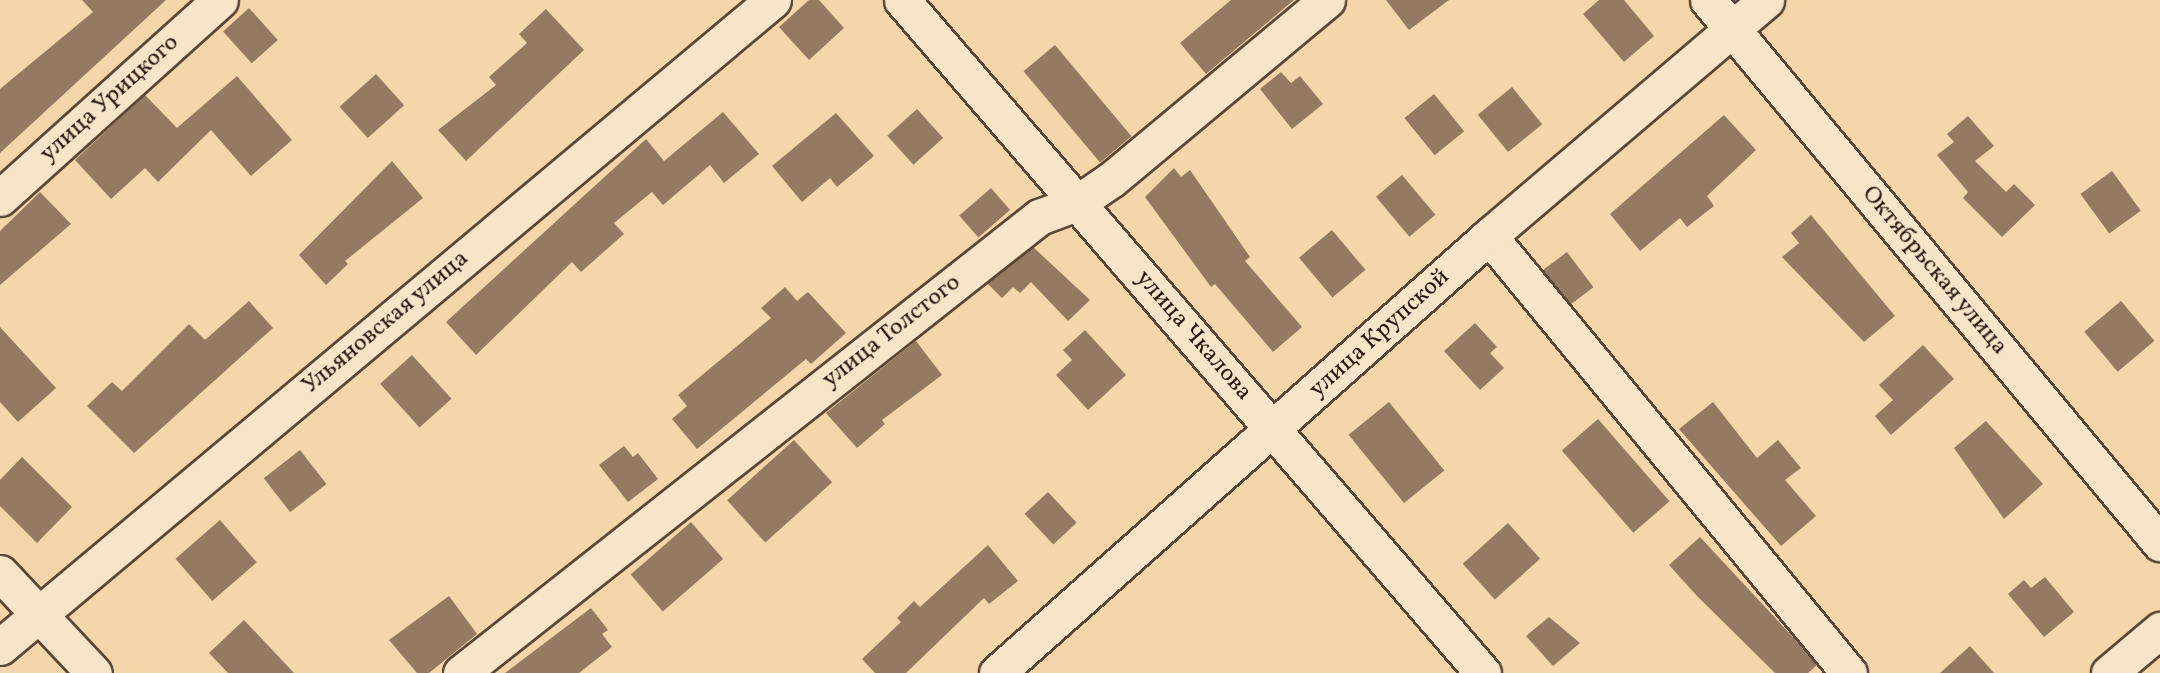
<!DOCTYPE html>
<html>
<head>
<meta charset="utf-8">
<style>
	body { margin:0 }
	#map { position:relative; width:2160px; height:673px; overflow:hidden; background:#f5d6aa; font-family:Vollkorn,serif }
	div>[style] { position:absolute }
	.building>* { inset:0; background:#937a60; transform-origin:0 0 }
	.roads { filter:drop-shadow(2px 0 #5b4736) drop-shadow(-2px 0 #5b4736) drop-shadow(0 2px #5b4736) drop-shadow(0 -2px #5b4736) }
	.minor>* { height:35px; margin:-17.5px; padding:0 17.5px; transform-origin:17.5px; border-radius:17.5px; background:#f8e4c8 }
	span { translate:-50% -50%; white-space:nowrap; text-align:center; line-height:1.15; -webkit-text-stroke:6px #f8e4c8; paint-order:stroke }
	.street-label { font-size:24px; color:#28170f }
</style>
</head>
<body>
<div id="map">
	<div class="building">
		<div style="clip-path:polygon(82px 0,166px 0,0 153px,0 89px,93px 12px)"></div>
		<div style="clip-path:polygon(809px 0,819px 0,844px 28px,809px 60px,779px 27px)"></div>
		<div style="clip-path:polygon(1231px 0,1294px 0,1206px 74px,1180px 43px)"></div>
		<div style="clip-path:polygon(1386px 0,1449px 0,1409px 30px)"></div>
		<div style="clip-path:polygon(1599px 0,1624px 0,1654px 36px,1624px 62px,1583px 14px)"></div>
		<div style="left:249px;top:8px;width:43px;height:35px;rotate:48deg"></div>
		<div style="clip-path:polygon(546px 9px,584px 50px,466px 161px,438px 130px,496px 85px,489px 77px,527px 43px,519px 34px)"></div>
		<div style="left:1055px;top:45px;width:119px;height:41px;rotate:50deg"></div>
		<div style="clip-path:polygon(1281px 72px,1291px 83px,1300px 76px,1323px 104px,1292px 129px,1260px 89px)"></div>
		<div style="left:376px;top:74px;width:42px;height:49px;rotate:48deg"></div>
		<div style="clip-path:polygon(237px 76px,292px 140px,251px 176px,211px 130px,158px 182px,145px 168px,111px 199px,75px 160px,145px 95px,177px 128px)"></div>
		<div style="left:1512px;top:87px;width:48px;height:44px;rotate:51deg"></div>
		<div style="left:1434px;top:94px;width:48px;height:38px;rotate:51deg"></div>
		<div style="left:917px;top:109px;width:39px;height:40px;rotate:48deg"></div>
		<div style="clip-path:polygon(723px 112px,759px 154px,724px 183px,710px 165px,663px 205px,652px 192px,614px 223px,624px 234px,581px 272px,572px 262px,476px 355px,446px 322px,646px 139px,664px 161px)"></div>
		<div style="clip-path:polygon(836px 113px,874px 156px,837px 187px,830px 178px,802px 202px,772px 166px)"></div>
		<div style="clip-path:polygon(1724px 115px,1756px 150px,1707px 196px,1714px 206px,1687px 227px,1680px 218px,1640px 251px,1610px 214px)"></div>
		<div style="clip-path:polygon(1968px 116px,1994px 146px,1975px 161px,2006px 192px,2014px 184px,2035px 205px,2002px 237px,1963px 198px,1968px 192px,1937px 155px,1954px 142px,1947px 134px)"></div>
		<div style="clip-path:polygon(392px 161px,423px 198px,345px 261px,348px 264px,326px 285px,299px 255px)"></div>
		<div style="clip-path:polygon(1174px 168px,1181px 177px,1190px 170px,1250px 257px,1245px 261px,1302px 327px,1273px 352px,1215px 284px,1211px 287px,1145px 197px)"></div>
		<div style="left:2112px;top:171px;width:49px;height:39px;rotate:54deg"></div>
		<div style="left:1402px;top:175px;width:52px;height:34px;rotate:50deg"></div>
		<div style="left:991px;top:188px;width:29px;height:42px;rotate:49deg"></div>
		<div style="clip-path:polygon(40px 192px,71px 224px,0 285px,0 231px)"></div>
		<div style="clip-path:polygon(1811px 215px,1895px 316px,1864px 342px,1782px 257px,1799px 243px,1791px 233px)"></div>
		<div style="left:1332px;top:230px;width:52px;height:43px;rotate:50deg"></div>
		<div style="clip-path:polygon(1033px 247px,1090px 300px,1068px 321px,1031px 282px,1020px 293px,1013px 287px,1002px 298px,987px 283px)"></div>
		<div style="left:1567px;top:252px;width:44px;height:30px;rotate:53deg"></div>
		<div style="clip-path:polygon(785px 287px,797px 301px,808px 292px,846px 333px,811px 364px,806px 359px,697px 449px,672px 419px,687px 406px,678px 395px,771px 318px,761px 308px)"></div>
		<div style="clip-path:polygon(249px 301px,273px 328px,134px 453px,87px 406px,112px 382px,122px 391px,189px 324px,205px 340px)"></div>
		<div style="left:2121px;top:301px;width:52px;height:48px;rotate:50deg"></div>
		<div style="clip-path:polygon(1475px 323px,1497px 347px,1490px 353px,1504px 368px,1480px 390px,1444px 351px)"></div>
		<div style="clip-path:polygon(0 327px,56px 388px,18px 422px,0 402px)"></div>
		<div style="clip-path:polygon(1085px 330px,1126px 375px,1088px 410px,1056px 375px,1072px 360px,1063px 350px)"></div>
		<div style="clip-path:polygon(916px 341px,942px 375px,882px 420px,885px 424px,857px 448px,826px 413px)"></div>
		<div style="clip-path:polygon(1923px 345px,1954px 379px,1891px 435px,1875px 416px,1893px 400px,1879px 385px)"></div>
		<div style="left:412px;top:355px;width:59px;height:43px;rotate:48deg"></div>
		<div style="left:1389px;top:402px;width:88px;height:52px;rotate:51deg"></div>
		<div style="clip-path:polygon(1713px 402px,1757px 458px,1778px 440px,1801px 468px,1785px 480px,1816px 516px,1781px 546px,1679px 429px)"></div>
		<div style="left:1598px;top:419px;width:109px;height:48px;rotate:49deg"></div>
		<div style="clip-path:polygon(1986px 421px,2043px 484px,2004px 519px,1954px 448px)"></div>
		<div style="left:794px;top:440px;width:57px;height:90px;rotate:48deg"></div>
		<div style="clip-path:polygon(624px 446px,633px 457px,638px 453px,658px 479px,628px 502px,599px 465px)"></div>
		<div style="left:300px;top:450px;width:43px;height:46px;rotate:52deg"></div>
		<div style="clip-path:polygon(22px 457px,72px 507px,37px 543px,0 506px,0 480px)"></div>
		<div style="left:1048px;top:492px;width:42px;height:32px;rotate:47deg"></div>
		<div style="left:220px;top:520px;width:56px;height:59px;rotate:49deg"></div>
		<div style="left:691px;top:522px;width:49px;height:80px;rotate:49deg"></div>
		<div style="left:1508px;top:523px;width:48px;height:61px;rotate:48deg"></div>
		<div style="clip-path:polygon(1700px 537px,1792px 636px,1817px 665px,1808px 673px,1775px 673px,1697px 596px,1669px 565px)"></div>
		<div style="clip-path:polygon(988px 545px,1018px 581px,989px 604px,984px 598px,906px 673px,875px 673px,862px 659px,901px 622px,897px 618px,914px 601px,920px 607px)"></div>
		<div style="clip-path:polygon(2045px 577px,2074px 612px,2044px 637px,2008px 594px,2024px 580px,2031px 588px)"></div>
		<div style="clip-path:polygon(449px 596px,477px 634px,429px 673px,417px 673px,389px 640px)"></div>
		<div style="clip-path:polygon(591px 608px,608px 630px,602px 634px,612px 647px,579px 673px,505px 673px)"></div>
		<div style="clip-path:polygon(1549px 617px,1580px 643px,1553px 666px,1526px 636px)"></div>
		<div style="clip-path:polygon(244px 620px,294px 673px,228px 673px,209px 653px)"></div>
		<div style="clip-path:polygon(1970px 646px,1994px 673px,1940px 673px)"></div>
	</div>
	<div class="roads">
		<div class="minor">
			<div style="left:902px;top:0;width:889px;rotate:49.2deg"></div>
			<div style="left:1708px;top:0;width:707px;rotate:50.23deg"></div>
			<div style="left:0;top:198px;width:296px;rotate:-42deg"></div>
			<div style="left:1489px;top:236px;width:566px;rotate:50.52deg"></div>
			<div style="left:0;top:573px;width:137px;rotate:46.8deg"></div>
			<div style="left:0;top:647px;width:1008px;rotate:-39.93deg"></div>
			<div style="left:461px;top:673px;width:736px;rotate:-38.27deg"></div>
			<div style="left:1039px;top:217px;width:40px;rotate:-20.2deg"></div>
			<div style="left:1077px;top:203px;width:42px;rotate:-34.4deg"></div>
			<div style="left:1112px;top:179px;width:280px;rotate:-39.8deg"></div>
			<div style="left:997px;top:673px;width:658px;rotate:-41.61deg"></div>
			<div style="left:1489px;top:236px;width:364px;rotate:-40.4deg"></div>
			<div style="left:2109px;top:673px;width:67px;rotate:-40.1deg"></div>
		</div>
	</div>
	<div class="street-label">
		<span style="left:110px;top:99px;rotate:-42deg">улица Урицкого</span>
		<span style="left:1934px;top:271px;rotate:50deg">Октябрьская улица</span>
		<span style="left:386px;top:323px;rotate:-40deg">Ульяновская улица</span>
		<span style="left:892px;top:332px;rotate:-38deg">улица Толстого</span>
		<span style="left:1380px;top:334px;rotate:-42deg">улица Крупской</span>
		<span style="left:1193px;top:336px;rotate:49deg">улица Чкалова</span>
	</div>
</div>
</body>
</html>
